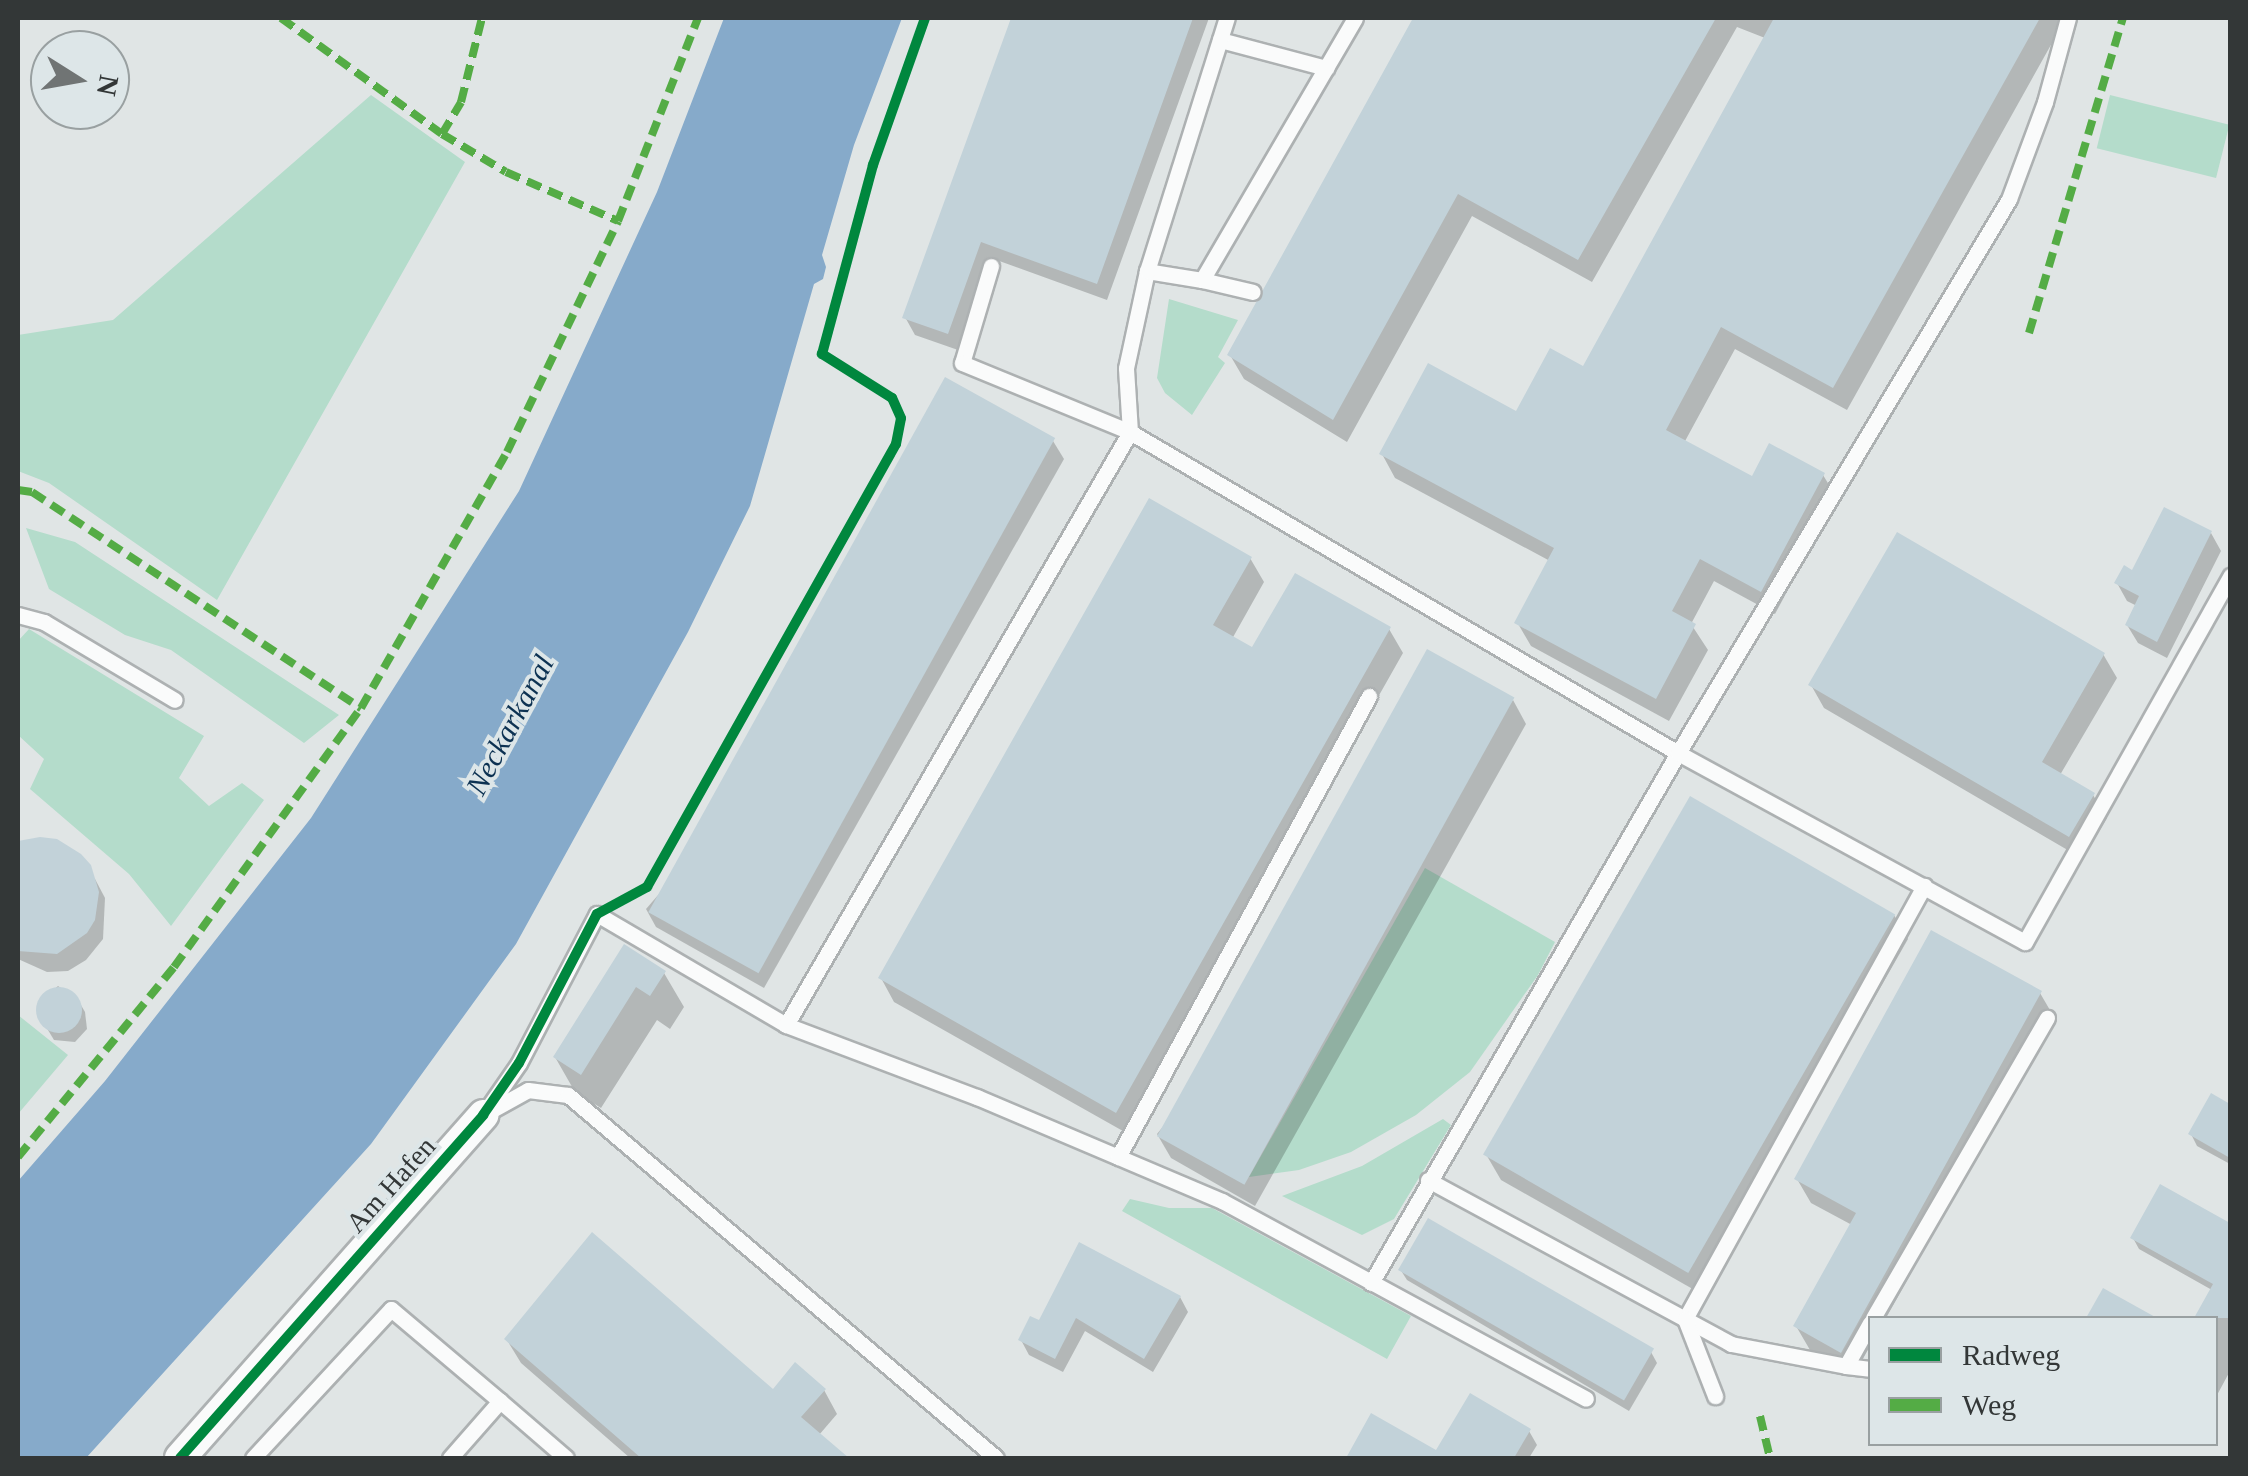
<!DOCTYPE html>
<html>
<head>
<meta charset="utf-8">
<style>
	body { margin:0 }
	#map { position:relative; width:2248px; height:1476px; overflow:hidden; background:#e0e5e5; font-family:Georgia,serif }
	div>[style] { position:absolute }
	.green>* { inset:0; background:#b4dccb; transform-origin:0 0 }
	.water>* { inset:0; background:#86aaca }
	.shadow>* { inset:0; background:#0003 }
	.building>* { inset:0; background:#c2d2d9; transform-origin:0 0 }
	.round { border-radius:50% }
	.roads { filter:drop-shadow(2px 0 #adb1b2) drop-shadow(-2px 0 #adb1b2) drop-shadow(0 2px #adb1b2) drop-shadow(0 -2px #adb1b2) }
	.service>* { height:15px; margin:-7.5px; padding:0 7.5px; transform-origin:7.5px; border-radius:7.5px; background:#fafbfb }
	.minor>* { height:30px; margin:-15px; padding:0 15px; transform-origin:15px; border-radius:15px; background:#fafbfb }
	.quiet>* { height:8px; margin-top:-4px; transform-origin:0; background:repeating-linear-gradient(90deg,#54ac45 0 15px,transparent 0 23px) }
	.cycleway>* { height:10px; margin:-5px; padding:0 5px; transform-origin:5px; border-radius:5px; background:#00873e }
	span { translate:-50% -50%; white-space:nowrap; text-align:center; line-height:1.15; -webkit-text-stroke:8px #dde6e8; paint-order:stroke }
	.street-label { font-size:28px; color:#333737 }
	.water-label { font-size:30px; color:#0d3252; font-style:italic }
	.frame { position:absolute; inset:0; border:20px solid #333737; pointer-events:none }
	.legend { position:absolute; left:1868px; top:1316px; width:350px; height:130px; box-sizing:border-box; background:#dde6e8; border:2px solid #99a0a1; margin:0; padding:12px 18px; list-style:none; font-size:30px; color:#333737 }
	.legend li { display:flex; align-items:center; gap:20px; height:50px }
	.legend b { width:50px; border:2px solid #99a0a1 }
	.north { position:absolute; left:30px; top:30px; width:100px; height:100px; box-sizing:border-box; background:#dde6e8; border:2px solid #99a0a1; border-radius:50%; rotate:101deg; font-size:28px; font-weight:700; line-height:40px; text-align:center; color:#333737 }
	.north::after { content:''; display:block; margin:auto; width:35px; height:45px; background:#707474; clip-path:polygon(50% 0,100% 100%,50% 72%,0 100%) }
</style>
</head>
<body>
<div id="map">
	<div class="green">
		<div style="clip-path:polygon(371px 95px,465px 162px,217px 600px,49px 483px,18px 471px,18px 335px,113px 320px)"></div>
		<div style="left:2110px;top:95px;width:123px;height:55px;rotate:14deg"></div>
		<div style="clip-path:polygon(1169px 299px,1238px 320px,1218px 357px,1225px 363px,1192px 415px,1165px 393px,1157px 378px)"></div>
		<div style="clip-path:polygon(26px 528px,75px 542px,339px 715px,304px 743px,171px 650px,125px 635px,49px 589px)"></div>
		<div style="clip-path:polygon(29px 629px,204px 736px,179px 778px,209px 806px,242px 783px,264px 800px,171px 926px,129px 874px,30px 789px,44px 759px,18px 735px,18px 641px)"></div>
		<div style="clip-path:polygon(1425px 868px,1555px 942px,1538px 975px,1470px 1072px,1416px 1115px,1351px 1152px,1299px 1170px,1249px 1177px)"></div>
		<div style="clip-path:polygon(18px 1015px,68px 1055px,18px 1114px)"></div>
		<div style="clip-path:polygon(1443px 1119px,1451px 1125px,1394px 1219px,1362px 1235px,1282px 1196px,1362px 1166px)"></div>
		<div style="clip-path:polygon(1130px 1199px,1169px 1208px,1212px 1208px,1411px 1316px,1387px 1359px,1122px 1211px)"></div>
	</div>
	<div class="water">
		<div style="clip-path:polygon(724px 18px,902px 18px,854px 145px,822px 255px,826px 267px,823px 279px,814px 284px,750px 506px,688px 632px,516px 944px,371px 1144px,86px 1458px,18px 1458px,18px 1181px,105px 1081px,311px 818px,519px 491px,657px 192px)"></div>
	</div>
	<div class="shadow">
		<div style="clip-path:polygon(1013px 18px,1209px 18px,1107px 300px,991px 258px,958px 350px,915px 335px,905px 317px)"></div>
		<div style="clip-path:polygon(1416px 18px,2066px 18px,1847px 410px,1735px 349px,1684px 443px,1753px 479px,1823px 475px,1837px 498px,1775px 614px,1714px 581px,1691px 624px,1708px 650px,1669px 721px,1531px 646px,1517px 622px,1550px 561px,1395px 478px,1382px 454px,1517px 414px,1584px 369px,1765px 38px,1737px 27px,1592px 282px,1472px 216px,1347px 442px,1244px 379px,1230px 355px)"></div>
		<div style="clip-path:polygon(1053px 441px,1064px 459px,764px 988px,656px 927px,646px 909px)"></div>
		<div style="clip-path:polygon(2211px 533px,2221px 551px,2167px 658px,2138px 643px,2127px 625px,2137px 606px,2127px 601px,2117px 583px)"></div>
		<div style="clip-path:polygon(1250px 558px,1264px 582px,1232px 639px,1253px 651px,1389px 629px,1403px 653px,1130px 1135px,894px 1002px,881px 978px)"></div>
		<div style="clip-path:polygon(2103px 654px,2117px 678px,2060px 775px,2093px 795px,2107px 818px,2083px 859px,1824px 708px,1811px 685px)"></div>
		<div style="clip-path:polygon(1513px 700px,1526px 724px,1255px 1206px,1171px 1158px,1157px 1134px)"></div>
		<div style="clip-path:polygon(41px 840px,95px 879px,105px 898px,103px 939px,86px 960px,68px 971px,47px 972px,18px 959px,18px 848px)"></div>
		<div style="clip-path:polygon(1894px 915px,1908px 939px,1705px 1296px,1501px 1180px,1487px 1156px)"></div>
		<div style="clip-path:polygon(625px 948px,664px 973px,684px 1007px,670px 1029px,657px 1020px,601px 1108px,575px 1092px,555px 1057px)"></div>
		<div style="clip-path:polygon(58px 986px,78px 1000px,85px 1012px,87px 1029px,75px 1042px,54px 1040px,39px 1015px,40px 1002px)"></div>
		<div style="clip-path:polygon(2040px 993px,2054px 1017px,1886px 1318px,1870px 1318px,1870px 1346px,1854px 1375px,1810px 1350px,1796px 1326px,1852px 1225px,1811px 1203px,1797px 1179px)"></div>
		<div style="clip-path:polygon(2212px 1096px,2230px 1106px,2230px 1164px,2197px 1146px,2191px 1134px)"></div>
		<div style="clip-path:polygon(2161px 1187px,2230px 1226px,2230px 1371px,2216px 1397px,2216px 1318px,2196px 1318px,2212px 1290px,2139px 1249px,2133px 1238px)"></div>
		<div style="clip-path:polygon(1400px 1269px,1651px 1352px,1657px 1363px,1629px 1411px,1407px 1280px)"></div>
		<div style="clip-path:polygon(1180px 1297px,1188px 1312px,1153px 1372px,1085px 1331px,1063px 1372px,1029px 1355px,1021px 1340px,1040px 1323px)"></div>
		<div style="clip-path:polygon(507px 1340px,773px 1392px,824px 1390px,837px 1414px,819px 1435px,845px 1458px,630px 1458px,521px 1363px)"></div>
		<div style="clip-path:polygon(1372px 1417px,1437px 1453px,1529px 1431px,1537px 1445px,1529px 1458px,1349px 1458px)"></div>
	</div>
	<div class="building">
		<div style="clip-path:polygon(1011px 18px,1193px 18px,1097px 284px,981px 242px,948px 334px,902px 318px)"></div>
		<div style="clip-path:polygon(1413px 18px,1716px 18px,1578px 260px,1458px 194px,1333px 420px,1227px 355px)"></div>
		<div style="clip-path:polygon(1774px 18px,2040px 18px,1833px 388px,1721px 327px,1666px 430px,1752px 476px,1769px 443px,1825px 473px,1761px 592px,1700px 559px,1672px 611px,1696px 624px,1656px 699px,1514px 623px,1554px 548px,1379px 454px,1428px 363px,1516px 411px,1550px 348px,1583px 366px)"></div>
		<div style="left:945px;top:377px;width:126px;height:612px;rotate:29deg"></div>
		<div style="clip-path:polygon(1149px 498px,1252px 557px,1213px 625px,1252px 647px,1295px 573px,1391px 627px,1116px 1113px,878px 978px)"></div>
		<div style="clip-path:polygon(2164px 507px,2212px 531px,2157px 642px,2125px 625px,2139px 596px,2114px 583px,2124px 565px,2132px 570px)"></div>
		<div style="clip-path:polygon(1897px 532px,2105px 653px,2042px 762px,2095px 793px,2069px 837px,1808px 685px)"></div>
		<div style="left:1427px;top:649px;width:100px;height:557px;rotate:29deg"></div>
		<div style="left:1690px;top:796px;width:237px;height:414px;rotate:30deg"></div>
		<div style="clip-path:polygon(40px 837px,57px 839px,81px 854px,91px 865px,99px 892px,95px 920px,87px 933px,57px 954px,18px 951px,18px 841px)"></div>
		<div style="clip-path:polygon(1931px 930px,2042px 991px,1841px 1353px,1793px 1326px,1856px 1213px,1794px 1179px)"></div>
		<div style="clip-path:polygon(624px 944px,666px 971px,650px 996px,636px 987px,581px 1075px,553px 1057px)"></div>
		<div class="round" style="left:36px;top:987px;width:46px;height:46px"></div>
		<div style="clip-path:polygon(2211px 1093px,2230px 1104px,2230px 1158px,2188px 1134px)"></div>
		<div style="clip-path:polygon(2160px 1184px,2230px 1223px,2230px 1318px,2194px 1318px,2213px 1284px,2130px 1238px)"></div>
		<div style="left:1428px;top:1218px;width:261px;height:60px;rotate:30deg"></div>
		<div style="clip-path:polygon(592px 1232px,773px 1389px,795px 1362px,826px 1389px,801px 1417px,849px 1458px,641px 1458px,504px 1339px)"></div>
		<div style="clip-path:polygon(1079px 1242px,1181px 1296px,1144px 1359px,1076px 1318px,1055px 1359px,1018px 1340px,1030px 1316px,1039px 1320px)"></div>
		<div style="clip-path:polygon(2103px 1288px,2157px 1318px,2086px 1318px)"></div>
		<div style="clip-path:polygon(1470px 1393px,1531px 1429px,1514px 1458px,1346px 1458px,1371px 1413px,1436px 1450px)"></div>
	</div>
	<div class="roads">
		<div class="service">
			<div style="left:1220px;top:40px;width:110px;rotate:14.8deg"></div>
			<div style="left:991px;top:266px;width:101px;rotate:106.6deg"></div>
			<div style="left:962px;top:363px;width:182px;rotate:22.3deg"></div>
			<div style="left:1130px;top:432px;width:635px;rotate:30.36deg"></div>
			<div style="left:1678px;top:753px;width:395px;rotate:28.6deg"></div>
			<div style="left:2025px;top:942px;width:420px;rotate:-60.7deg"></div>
			<div style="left:1147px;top:271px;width:56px;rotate:9.3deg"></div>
			<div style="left:1202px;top:280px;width:303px;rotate:-59.7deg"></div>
			<div style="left:1202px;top:280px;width:52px;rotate:13.2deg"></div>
			<div style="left:18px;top:615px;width:27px;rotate:15deg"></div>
			<div style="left:44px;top:622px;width:152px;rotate:30.8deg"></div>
			<div style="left:786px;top:1025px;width:686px;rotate:-59.88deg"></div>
			<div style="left:1130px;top:432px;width:64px;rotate:-93.6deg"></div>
			<div style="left:1126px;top:368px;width:99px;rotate:-77.8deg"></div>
			<div style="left:1147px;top:271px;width:265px;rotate:-72.5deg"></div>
			<div style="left:485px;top:1114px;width:49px;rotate:-29.2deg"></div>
			<div style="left:528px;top:1090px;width:40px;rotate:7.1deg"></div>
			<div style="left:568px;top:1095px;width:561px;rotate:40.3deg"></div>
			<div style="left:483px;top:1115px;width:63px;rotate:-55.3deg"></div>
			<div style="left:519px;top:1063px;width:168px;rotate:-62.4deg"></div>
			<div style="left:597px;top:914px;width:219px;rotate:30.4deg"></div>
			<div style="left:786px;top:1025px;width:204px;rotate:20.7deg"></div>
			<div style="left:977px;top:1097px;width:266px;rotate:23deg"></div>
			<div style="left:1222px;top:1201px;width:414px;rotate:28.5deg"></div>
			<div style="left:1118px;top:1157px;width:525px;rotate:-61.43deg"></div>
			<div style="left:1428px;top:1180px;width:345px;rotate:28.4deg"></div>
			<div style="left:1731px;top:1344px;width:117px;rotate:10.8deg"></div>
			<div style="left:1846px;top:1366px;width:49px;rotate:-60.8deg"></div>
			<div style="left:1371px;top:1283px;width:612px;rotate:-59.92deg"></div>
			<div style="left:1678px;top:753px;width:645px;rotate:-59.14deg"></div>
			<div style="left:2009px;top:199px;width:103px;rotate:-69.6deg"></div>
			<div style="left:2045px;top:102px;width:87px;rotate:-74.7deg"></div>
			<div style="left:1873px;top:1318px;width:347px;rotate:-59.9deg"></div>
			<div style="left:1685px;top:1319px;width:495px;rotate:-61.1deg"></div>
			<div style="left:1685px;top:1319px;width:83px;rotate:68.7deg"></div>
			<div style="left:1846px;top:1366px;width:24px;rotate:7deg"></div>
			<div style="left:500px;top:1401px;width:87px;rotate:40.8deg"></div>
			<div style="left:253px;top:1458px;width:203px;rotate:-47.2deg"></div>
			<div style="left:391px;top:1309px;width:143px;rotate:40.2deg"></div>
			<div style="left:500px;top:1401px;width:76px;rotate:131.3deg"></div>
		</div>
		<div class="minor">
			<div style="left:180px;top:1458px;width:458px;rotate:-48.5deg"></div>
		</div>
	</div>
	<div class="quiet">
		<div style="left:281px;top:18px;width:198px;rotate:35.8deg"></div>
		<div style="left:442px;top:134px;width:74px;rotate:30.7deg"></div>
		<div style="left:506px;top:172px;width:122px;rotate:23.6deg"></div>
		<div style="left:442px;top:134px;width:37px;rotate:-59deg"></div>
		<div style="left:461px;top:102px;width:87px;rotate:-76deg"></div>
		<div style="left:2029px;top:333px;width:329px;rotate:-73.4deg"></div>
		<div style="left:18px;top:490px;width:14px;rotate:8deg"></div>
		<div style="left:32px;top:492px;width:394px;rotate:33.3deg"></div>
		<div style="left:18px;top:1157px;width:246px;rotate:-50.6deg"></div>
		<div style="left:174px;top:967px;width:319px;rotate:-54.2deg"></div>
		<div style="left:361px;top:708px;width:295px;rotate:-60.3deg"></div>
		<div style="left:507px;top:452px;width:256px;rotate:-64.3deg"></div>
		<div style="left:618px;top:221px;width:218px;rotate:-68.5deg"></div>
		<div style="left:1760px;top:1416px;width:43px;rotate:76.6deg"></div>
	</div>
	<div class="cycleway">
		<div style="left:180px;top:1458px;width:458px;rotate:-48.5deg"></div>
		<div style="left:483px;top:1115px;width:63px;rotate:-55.3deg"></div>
		<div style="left:519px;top:1063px;width:168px;rotate:-62.4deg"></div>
		<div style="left:597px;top:914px;width:57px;rotate:-28.4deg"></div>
		<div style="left:647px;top:887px;width:508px;rotate:-60.66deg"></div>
		<div style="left:896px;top:444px;width:26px;rotate:-79deg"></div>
		<div style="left:901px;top:418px;width:22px;rotate:-114deg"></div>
		<div style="left:892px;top:398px;width:83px;rotate:-147.8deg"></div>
		<div style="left:822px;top:354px;width:196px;rotate:-74.9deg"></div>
		<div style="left:873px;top:165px;width:156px;rotate:-70.5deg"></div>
	</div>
	<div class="street-label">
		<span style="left:391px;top:1185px;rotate:-48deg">Am Hafen</span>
	</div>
	<div class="water-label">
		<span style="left:510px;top:725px;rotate:-62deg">Neckarkanal</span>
	</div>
	<div class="frame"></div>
	<ul class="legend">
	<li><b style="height:12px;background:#00873e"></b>Radweg</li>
	<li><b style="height:12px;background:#54ac45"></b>Weg</li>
	</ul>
	<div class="north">N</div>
</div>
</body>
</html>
